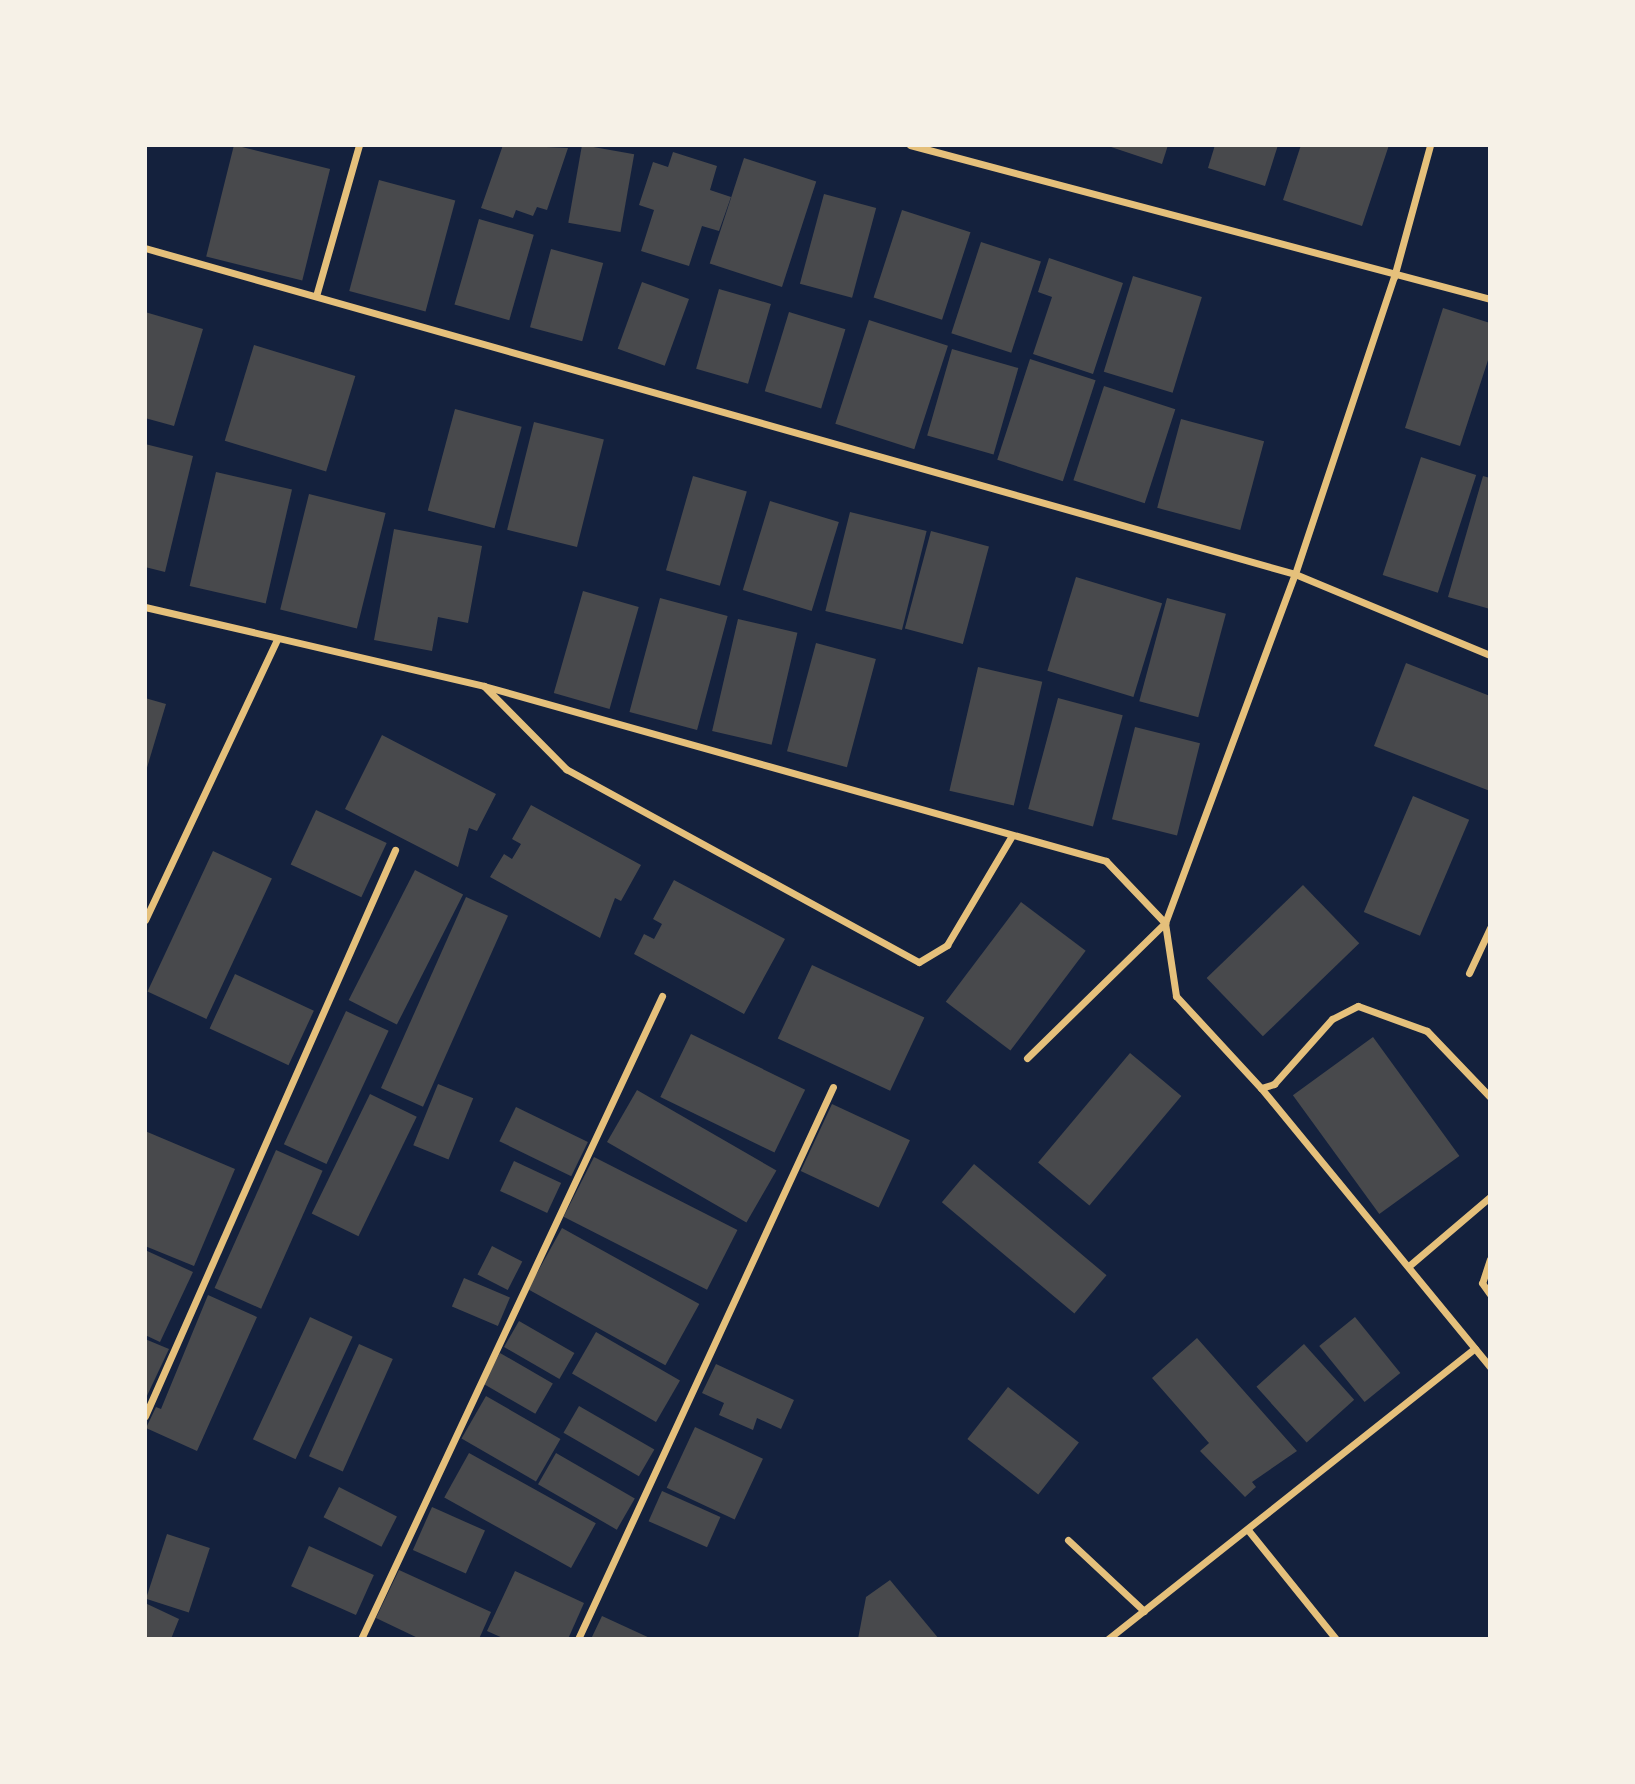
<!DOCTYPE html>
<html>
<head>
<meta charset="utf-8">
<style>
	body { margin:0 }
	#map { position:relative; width:1635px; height:1784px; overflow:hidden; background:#14213d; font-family:Arial,sans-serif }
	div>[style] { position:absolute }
	.building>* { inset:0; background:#48494c; transform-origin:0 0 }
	.minor>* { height:7px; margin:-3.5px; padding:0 3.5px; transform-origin:3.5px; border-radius:3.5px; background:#e5c07b }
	span { translate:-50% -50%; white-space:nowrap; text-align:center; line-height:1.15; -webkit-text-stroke:7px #f6f1e7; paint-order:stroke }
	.frame { position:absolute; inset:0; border:147px solid #f6f1e7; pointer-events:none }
</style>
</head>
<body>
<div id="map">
	<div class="building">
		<div style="left:234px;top:145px;width:99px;height:115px;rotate:14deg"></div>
		<div style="clip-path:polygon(503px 145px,568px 148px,547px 210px,537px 207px,533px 216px,516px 210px,513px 218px,481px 208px)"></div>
		<div style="left:582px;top:145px;width:53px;height:79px;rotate:10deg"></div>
		<div style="clip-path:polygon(1105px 145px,1168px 145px,1162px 164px)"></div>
		<div style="clip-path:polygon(1215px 145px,1278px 145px,1265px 186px,1208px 168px)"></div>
		<div style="clip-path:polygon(1301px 145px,1389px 145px,1362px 226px,1283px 200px)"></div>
		<div style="clip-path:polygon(673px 152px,717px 166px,710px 190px,731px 197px,719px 231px,702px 226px,689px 266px,641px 251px,654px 210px,639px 205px,653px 162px,668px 167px)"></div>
		<div style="left:744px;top:158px;width:76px;height:111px;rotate:18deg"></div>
		<div style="left:379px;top:180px;width:79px;height:115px;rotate:15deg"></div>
		<div style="left:824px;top:194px;width:54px;height:93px;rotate:15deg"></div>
		<div style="left:902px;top:210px;width:72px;height:92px;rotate:18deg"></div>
		<div style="left:479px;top:219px;width:57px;height:89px;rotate:16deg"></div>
		<div style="left:981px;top:242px;width:63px;height:96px;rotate:18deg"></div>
		<div style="left:551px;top:249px;width:54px;height:81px;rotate:15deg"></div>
		<div style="clip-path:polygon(1049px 258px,1123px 283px,1093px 374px,1033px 354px,1052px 297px,1038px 292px)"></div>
		<div style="left:1133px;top:276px;width:72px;height:100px;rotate:17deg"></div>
		<div style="left:642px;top:282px;width:50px;height:71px;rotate:20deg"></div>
		<div style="left:719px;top:289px;width:54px;height:83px;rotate:16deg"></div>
		<div style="clip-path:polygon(1443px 308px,1490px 323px,1490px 354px,1460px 446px,1405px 428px)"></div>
		<div style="clip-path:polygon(145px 312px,203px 329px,174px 426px,145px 418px)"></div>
		<div style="left:789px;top:312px;width:59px;height:83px;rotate:17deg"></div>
		<div style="left:869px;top:320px;width:83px;height:109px;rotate:18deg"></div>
		<div style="left:254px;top:345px;width:106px;height:100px;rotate:17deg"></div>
		<div style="left:952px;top:349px;width:69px;height:90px;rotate:16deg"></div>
		<div style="left:1030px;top:359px;width:69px;height:106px;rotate:18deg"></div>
		<div style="left:1104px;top:386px;width:75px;height:99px;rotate:18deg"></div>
		<div style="left:455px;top:409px;width:69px;height:105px;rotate:15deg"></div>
		<div style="left:1181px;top:419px;width:86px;height:92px;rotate:15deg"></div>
		<div style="left:534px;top:422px;width:72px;height:111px;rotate:14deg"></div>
		<div style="clip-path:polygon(145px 444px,193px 456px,165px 572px,145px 567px)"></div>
		<div style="left:1421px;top:457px;width:58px;height:124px;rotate:18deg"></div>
		<div style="left:216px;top:472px;width:78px;height:117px;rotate:13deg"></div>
		<div style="left:693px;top:476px;width:56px;height:98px;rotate:16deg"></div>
		<div style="clip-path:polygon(1483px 476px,1490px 478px,1490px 609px,1448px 597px)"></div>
		<div style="left:309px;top:494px;width:79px;height:119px;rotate:14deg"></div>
		<div style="left:770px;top:501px;width:72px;height:93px;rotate:17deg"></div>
		<div style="left:850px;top:512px;width:79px;height:102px;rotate:14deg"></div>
		<div style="clip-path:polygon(394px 529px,482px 546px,468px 623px,438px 617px,432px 651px,374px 640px)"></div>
		<div style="left:931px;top:531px;width:60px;height:101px;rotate:15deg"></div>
		<div style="left:1076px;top:577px;width:90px;height:98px;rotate:17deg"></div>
		<div style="left:583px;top:591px;width:58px;height:106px;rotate:16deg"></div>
		<div style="left:660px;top:598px;width:70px;height:118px;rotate:15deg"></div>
		<div style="left:1167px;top:598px;width:61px;height:107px;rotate:15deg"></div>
		<div style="left:738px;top:619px;width:61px;height:115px;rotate:13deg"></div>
		<div style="left:816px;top:643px;width:62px;height:112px;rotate:15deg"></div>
		<div style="clip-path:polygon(1406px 663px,1490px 696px,1490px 791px,1374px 746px)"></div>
		<div style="left:978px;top:667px;width:66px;height:127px;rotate:13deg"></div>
		<div style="clip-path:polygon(145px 698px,166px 704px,146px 771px,145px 771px)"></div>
		<div style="left:1058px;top:698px;width:67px;height:115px;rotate:15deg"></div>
		<div style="left:1135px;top:727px;width:67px;height:95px;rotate:14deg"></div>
		<div style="clip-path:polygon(382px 735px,496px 794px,477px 831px,469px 828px,458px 867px,345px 809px)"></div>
		<div style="left:1413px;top:796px;width:61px;height:126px;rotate:23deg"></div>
		<div style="clip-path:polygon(531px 805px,641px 865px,621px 901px,615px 898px,600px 938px,490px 877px,504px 854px,512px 859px,521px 844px,512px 839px)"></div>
		<div style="left:316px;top:810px;width:78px;height:60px;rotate:25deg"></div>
		<div style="left:213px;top:851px;width:65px;height:155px;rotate:25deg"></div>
		<div style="left:415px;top:870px;width:54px;height:146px;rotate:27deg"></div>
		<div style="clip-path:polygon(674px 880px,785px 939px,744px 1014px,634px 954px,644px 934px,654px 939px,662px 924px,653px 919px)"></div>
		<div style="left:1303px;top:885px;width:81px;height:134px;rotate:46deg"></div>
		<div style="left:466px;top:897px;width:46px;height:209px;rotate:24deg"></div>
		<div style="left:1021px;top:902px;width:81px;height:125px;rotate:37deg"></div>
		<div style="left:812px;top:965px;width:124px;height:81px;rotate:25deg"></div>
		<div style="left:235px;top:974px;width:87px;height:60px;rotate:25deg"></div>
		<div style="left:346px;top:1011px;width:47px;height:147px;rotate:25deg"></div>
		<div style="left:691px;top:1034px;width:127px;height:70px;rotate:26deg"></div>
		<div style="left:1373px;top:1037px;width:147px;height:99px;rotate:54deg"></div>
		<div style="left:1130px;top:1053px;width:67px;height:143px;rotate:40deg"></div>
		<div style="left:438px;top:1084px;width:38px;height:66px;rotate:22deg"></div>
		<div style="left:637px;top:1090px;width:161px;height:60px;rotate:30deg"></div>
		<div style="left:370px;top:1094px;width:52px;height:133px;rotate:26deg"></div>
		<div style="left:832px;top:1104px;width:86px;height:74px;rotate:25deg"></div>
		<div style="left:516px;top:1107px;width:80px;height:38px;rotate:26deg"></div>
		<div style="clip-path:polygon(145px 1131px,235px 1169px,194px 1266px,145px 1246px)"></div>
		<div style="left:276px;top:1150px;width:51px;height:151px;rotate:24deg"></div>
		<div style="left:594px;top:1157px;width:161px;height:67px;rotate:27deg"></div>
		<div style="left:514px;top:1161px;width:52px;height:33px;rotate:25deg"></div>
		<div style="left:974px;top:1164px;width:173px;height:50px;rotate:40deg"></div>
		<div style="left:562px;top:1228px;width:157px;height:70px;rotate:29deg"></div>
		<div style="left:492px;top:1246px;width:34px;height:32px;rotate:27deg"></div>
		<div style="clip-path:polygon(145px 1250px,193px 1272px,160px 1342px,145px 1335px)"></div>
		<div style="left:464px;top:1278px;width:50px;height:31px;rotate:23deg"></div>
		<div style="clip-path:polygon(208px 1295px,257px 1317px,197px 1451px,146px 1428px,156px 1407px,161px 1409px)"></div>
		<div style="left:310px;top:1317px;width:47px;height:135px;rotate:25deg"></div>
		<div style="left:1355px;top:1317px;width:72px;height:46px;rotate:51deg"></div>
		<div style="left:519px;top:1321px;width:64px;height:30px;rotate:30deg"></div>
		<div style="left:596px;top:1332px;width:97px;height:48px;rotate:30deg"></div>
		<div style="clip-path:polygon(1197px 1338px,1297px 1451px,1252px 1482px,1256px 1487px,1245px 1497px,1200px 1451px,1209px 1443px,1152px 1378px)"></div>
		<div style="clip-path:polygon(145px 1339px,169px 1349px,145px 1400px)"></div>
		<div style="left:359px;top:1344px;width:37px;height:123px;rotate:24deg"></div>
		<div style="left:1304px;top:1344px;width:75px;height:64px;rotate:48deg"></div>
		<div style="left:500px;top:1353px;width:61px;height:35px;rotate:30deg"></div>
		<div style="clip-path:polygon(716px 1364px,794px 1400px,781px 1429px,757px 1418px,753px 1430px,719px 1415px,724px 1403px,702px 1393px)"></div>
		<div style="left:1008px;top:1387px;width:90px;height:66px;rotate:38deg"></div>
		<div style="left:486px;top:1396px;width:86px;height:49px;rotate:30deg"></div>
		<div style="left:579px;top:1406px;width:87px;height:31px;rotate:30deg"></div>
		<div style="left:695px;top:1427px;width:75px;height:67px;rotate:25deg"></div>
		<div style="left:469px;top:1453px;width:145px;height:51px;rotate:29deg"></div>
		<div style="left:556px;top:1453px;width:91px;height:36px;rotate:30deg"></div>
		<div style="left:339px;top:1487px;width:65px;height:34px;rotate:27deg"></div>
		<div style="left:662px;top:1491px;width:64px;height:33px;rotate:24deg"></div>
		<div style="left:432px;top:1507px;width:58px;height:47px;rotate:24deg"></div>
		<div style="left:167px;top:1534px;width:45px;height:68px;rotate:18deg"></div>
		<div style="left:309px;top:1546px;width:71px;height:44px;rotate:24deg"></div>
		<div style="clip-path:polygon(399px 1570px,491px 1612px,479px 1639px,420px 1639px,376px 1618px)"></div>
		<div style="clip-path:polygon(515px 1571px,584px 1603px,568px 1639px,505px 1639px,487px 1631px)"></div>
		<div style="clip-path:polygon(890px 1580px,939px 1639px,858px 1639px,866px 1597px)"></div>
		<div style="clip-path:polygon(145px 1603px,179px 1619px,171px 1639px,145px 1639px)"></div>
		<div style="clip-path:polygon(602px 1616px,652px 1639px,591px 1639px)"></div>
	</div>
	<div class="minor">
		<div style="left:910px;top:145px;width:600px;rotate:14.87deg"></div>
		<div style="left:145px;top:248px;width:1195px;rotate:15.83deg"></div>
		<div style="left:1295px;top:574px;width:211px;rotate:22.6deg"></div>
		<div style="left:316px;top:296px;width:157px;rotate:-74.1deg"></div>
		<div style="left:145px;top:607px;width:348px;rotate:13.1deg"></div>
		<div style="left:484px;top:686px;width:646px;rotate:15.71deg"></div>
		<div style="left:1106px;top:861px;width:86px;rotate:46.4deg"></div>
		<div style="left:1165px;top:923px;width:74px;rotate:81.4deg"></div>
		<div style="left:1176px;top:996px;width:125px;rotate:47.3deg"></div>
		<div style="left:1261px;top:1088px;width:361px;rotate:50.6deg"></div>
		<div style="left:484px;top:686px;width:117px;rotate:45.3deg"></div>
		<div style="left:566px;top:769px;width:402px;rotate:28.7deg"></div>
		<div style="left:919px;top:962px;width:33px;rotate:-31deg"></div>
		<div style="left:947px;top:945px;width:126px;rotate:-59.3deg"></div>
		<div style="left:145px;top:920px;width:310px;rotate:-64.8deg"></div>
		<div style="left:1469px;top:973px;width:50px;rotate:-65deg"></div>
		<div style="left:1027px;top:1058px;width:193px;rotate:-44.4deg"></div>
		<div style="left:1165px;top:923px;width:372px;rotate:-69.6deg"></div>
		<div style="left:1295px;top:574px;width:313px;rotate:-71.6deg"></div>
		<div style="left:1394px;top:277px;width:137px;rotate:-74.7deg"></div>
		<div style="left:1261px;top:1088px;width:14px;rotate:-17deg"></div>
		<div style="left:1274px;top:1084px;width:87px;rotate:-48.3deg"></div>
		<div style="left:1332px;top:1019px;width:29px;rotate:-27deg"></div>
		<div style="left:1358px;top:1006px;width:73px;rotate:19.9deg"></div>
		<div style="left:1427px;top:1031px;width:91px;rotate:46.3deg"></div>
		<div style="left:1490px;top:1259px;width:25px;rotate:108deg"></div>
		<div style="left:1482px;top:1283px;width:14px;rotate:54deg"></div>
		<div style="left:1410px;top:1265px;width:105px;rotate:-40.4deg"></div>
		<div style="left:145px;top:1416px;width:619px;rotate:-66.17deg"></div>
		<div style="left:1248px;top:1530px;width:140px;rotate:51.1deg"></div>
		<div style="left:1068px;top:1540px;width:104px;rotate:43.1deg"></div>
		<div style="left:361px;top:1639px;width:710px;rotate:-64.91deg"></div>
		<div style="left:578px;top:1639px;width:608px;rotate:-65.21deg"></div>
		<div style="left:1108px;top:1639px;width:468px;rotate:-38.4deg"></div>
	</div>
	<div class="frame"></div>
</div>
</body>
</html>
